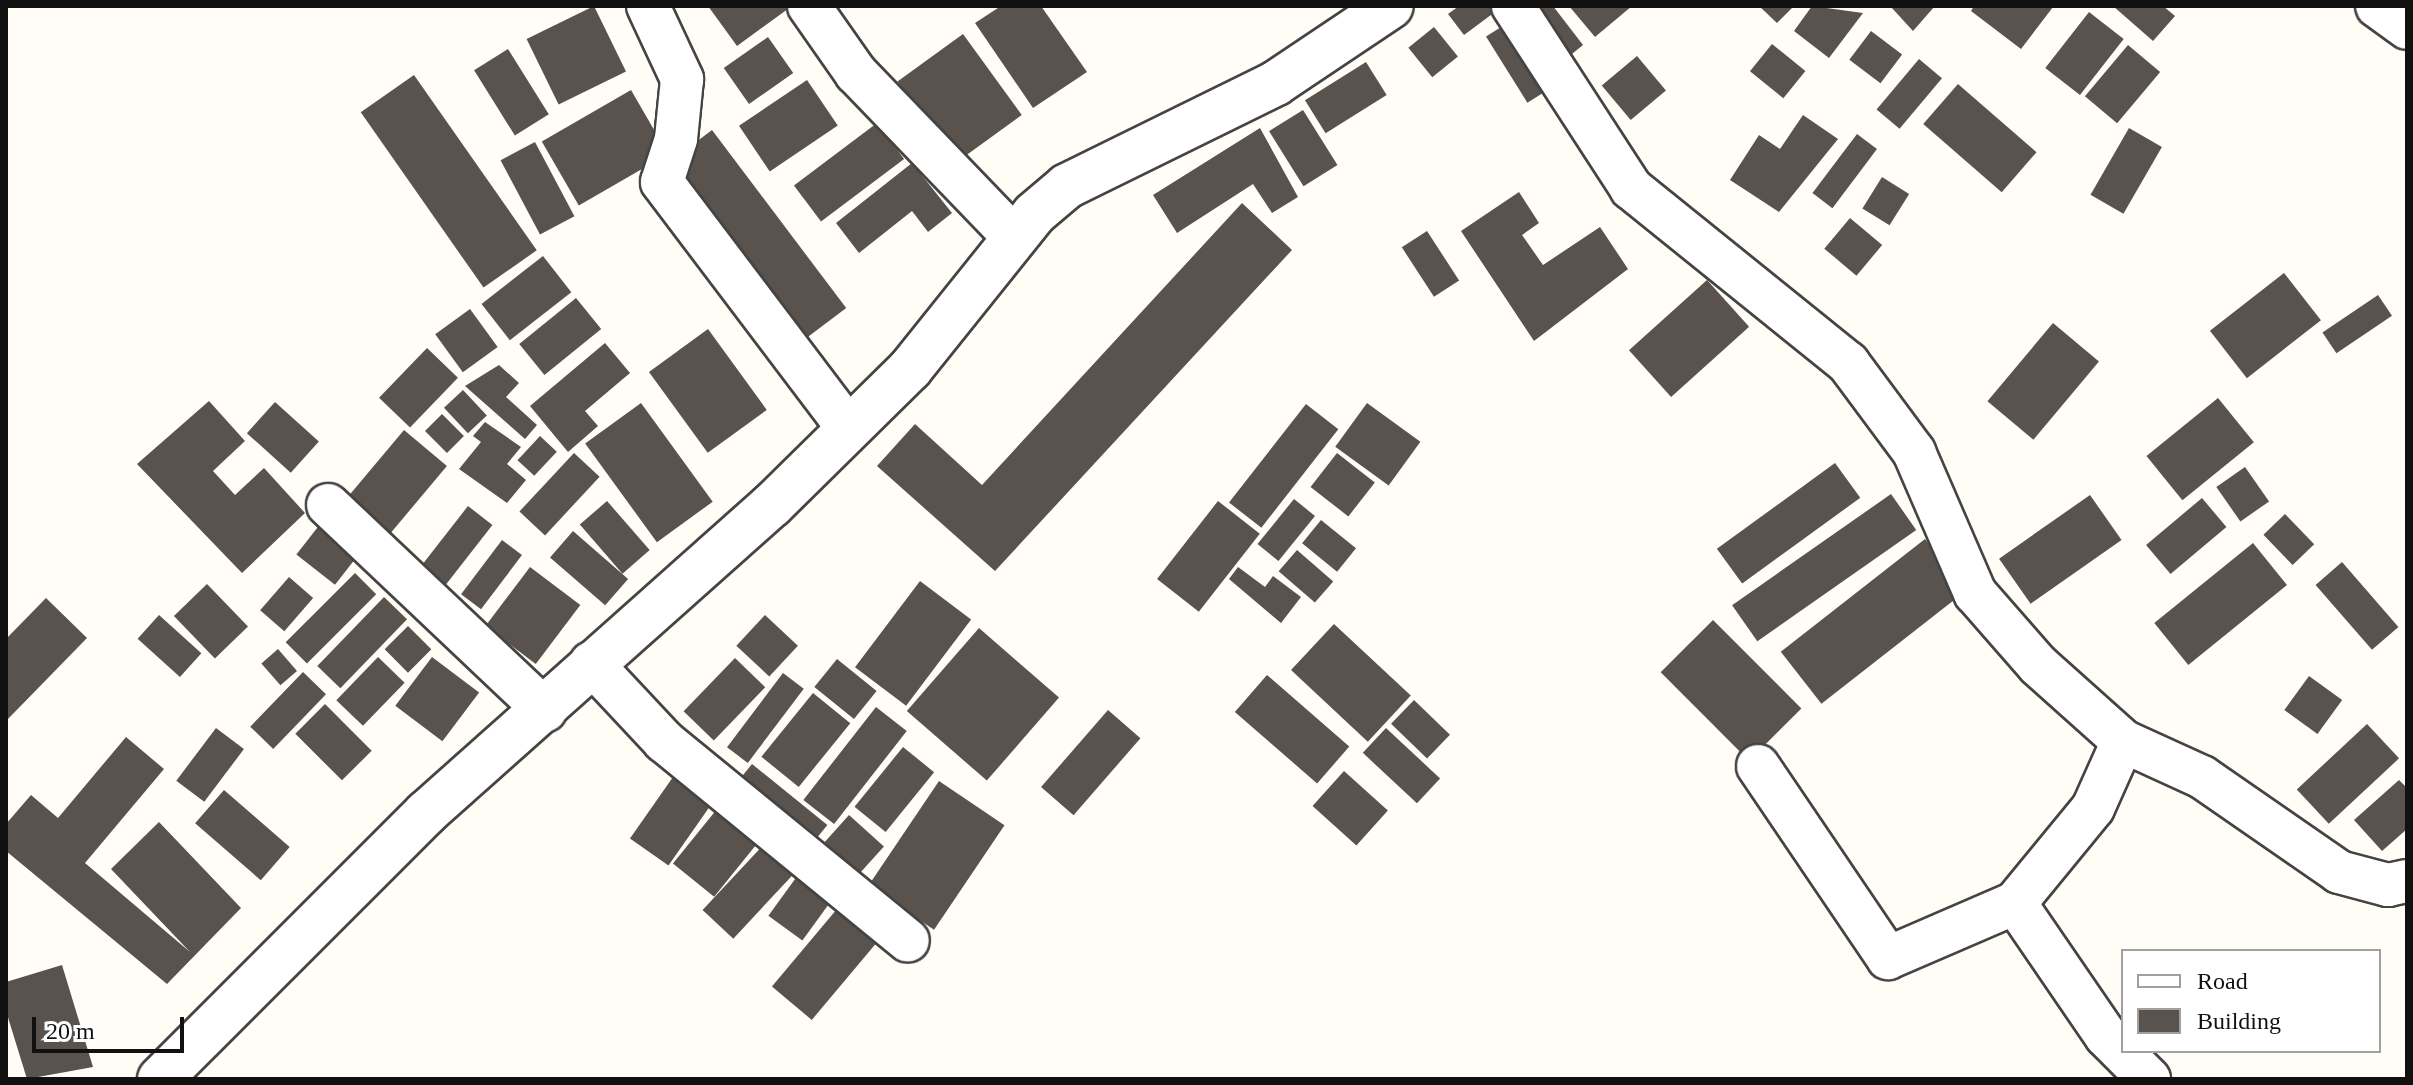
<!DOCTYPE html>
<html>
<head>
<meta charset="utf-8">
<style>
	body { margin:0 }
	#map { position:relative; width:2413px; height:1085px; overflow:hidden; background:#fffdf5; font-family:Georgia,serif }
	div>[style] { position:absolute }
	.building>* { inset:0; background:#5a524d; transform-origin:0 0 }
	.roads { filter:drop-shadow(2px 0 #444) drop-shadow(-2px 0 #444) drop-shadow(0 2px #444) drop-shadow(0 -2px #444) }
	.minor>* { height:42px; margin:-21px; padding:0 21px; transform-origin:21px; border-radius:21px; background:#fff }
	.tertiary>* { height:44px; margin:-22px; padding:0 22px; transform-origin:22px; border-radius:22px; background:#fff }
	span { translate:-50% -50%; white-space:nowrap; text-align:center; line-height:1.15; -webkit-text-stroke:8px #fff; paint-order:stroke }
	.frame { position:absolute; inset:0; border:8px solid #111; pointer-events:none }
	.legend { position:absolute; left:2121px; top:949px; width:260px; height:104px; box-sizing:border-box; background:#fff; border:2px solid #a0a0a0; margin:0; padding:10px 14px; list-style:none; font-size:24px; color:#111 }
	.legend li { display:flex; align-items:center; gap:16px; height:40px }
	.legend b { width:40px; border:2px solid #a0a0a0 }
	.scale { position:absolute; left:32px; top:1017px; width:152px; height:36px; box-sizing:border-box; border:4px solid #111; border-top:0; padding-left:10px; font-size:24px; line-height:28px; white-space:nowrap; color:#111; -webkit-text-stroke:6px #fff; paint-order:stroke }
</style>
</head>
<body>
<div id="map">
	<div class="building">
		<div style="left:594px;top:6px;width:73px;height:75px;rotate:64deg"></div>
		<div style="clip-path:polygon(708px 6px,792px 6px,737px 46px)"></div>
		<div style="clip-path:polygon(1001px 6px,1041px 6px,1087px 72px,1033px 108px,975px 23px)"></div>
		<div style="clip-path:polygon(1459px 6px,1503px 6px,1464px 35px,1448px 14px)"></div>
		<div style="clip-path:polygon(1527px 6px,1553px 6px,1583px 45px,1567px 58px)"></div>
		<div style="clip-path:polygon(1569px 6px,1632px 6px,1595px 37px)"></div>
		<div style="clip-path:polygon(1759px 6px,1794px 6px,1777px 23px)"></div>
		<div style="clip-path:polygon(1812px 6px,1863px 13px,1829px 58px,1794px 31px)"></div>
		<div style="clip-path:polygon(1935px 6px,1913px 31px,1891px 7px,1893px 6px)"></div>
		<div style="clip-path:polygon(1974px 6px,2051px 6px,2053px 7px,2021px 49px,1971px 11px)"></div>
		<div style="clip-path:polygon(2113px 6px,2163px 6px,2175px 16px,2153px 41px)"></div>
		<div style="left:2089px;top:12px;width:44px;height:71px;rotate:38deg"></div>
		<div style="left:1514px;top:19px;width:78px;height:33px;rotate:58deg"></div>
		<div style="left:1434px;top:27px;width:38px;height:33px;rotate:51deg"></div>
		<div style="left:1871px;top:31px;width:39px;height:36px;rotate:37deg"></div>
		<div style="left:963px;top:34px;width:100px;height:81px;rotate:54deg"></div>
		<div style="left:768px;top:37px;width:44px;height:54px;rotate:55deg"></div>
		<div style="left:1772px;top:44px;width:43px;height:35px;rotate:39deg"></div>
		<div style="left:2128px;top:45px;width:42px;height:67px;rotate:40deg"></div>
		<div style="left:508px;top:49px;width:77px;height:40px;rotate:58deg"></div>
		<div style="left:1637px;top:56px;width:45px;height:46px;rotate:50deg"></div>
		<div style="left:1919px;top:59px;width:30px;height:66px;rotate:40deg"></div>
		<div style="left:1366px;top:62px;width:39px;height:72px;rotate:58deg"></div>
		<div style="left:414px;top:75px;width:214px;height:65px;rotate:55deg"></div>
		<div style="left:807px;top:80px;width:55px;height:82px;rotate:56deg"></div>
		<div style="left:1958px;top:84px;width:104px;height:53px;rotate:41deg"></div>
		<div style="left:631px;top:90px;width:74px;height:103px;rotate:60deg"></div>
		<div style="left:1303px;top:110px;width:65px;height:40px;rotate:58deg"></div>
		<div style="clip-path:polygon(1803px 115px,1838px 139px,1779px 212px,1730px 180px,1759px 135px,1780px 149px)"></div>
		<div style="left:877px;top:123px;width:45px;height:104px;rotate:53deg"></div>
		<div style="clip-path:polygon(1260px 128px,1298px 197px,1272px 213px,1253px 184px,1177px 233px,1153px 195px)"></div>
		<div style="left:2129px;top:128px;width:38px;height:77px;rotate:30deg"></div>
		<div style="left:712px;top:130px;width:223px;height:61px;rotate:53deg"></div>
		<div style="left:1857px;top:134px;width:25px;height:74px;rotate:37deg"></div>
		<div style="left:535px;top:142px;width:84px;height:39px;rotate:62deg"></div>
		<div style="clip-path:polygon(912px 163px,952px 213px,928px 232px,912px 211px,859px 253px,836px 223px)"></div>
		<div style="left:1882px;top:177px;width:32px;height:37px;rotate:32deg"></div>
		<div style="clip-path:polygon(1519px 192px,1539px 223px,1522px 235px,1543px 265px,1600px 227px,1628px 269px,1534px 341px,1461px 231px)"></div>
		<div style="clip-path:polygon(1242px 203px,1292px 250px,995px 571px,877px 466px,915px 424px,982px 485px)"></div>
		<div style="left:1850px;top:218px;width:42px;height:40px;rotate:40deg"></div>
		<div style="left:1427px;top:231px;width:59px;height:30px;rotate:57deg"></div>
		<div style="left:543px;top:256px;width:46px;height:78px;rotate:52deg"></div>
		<div style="left:2284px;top:273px;width:60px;height:94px;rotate:52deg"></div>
		<div style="left:1707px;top:280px;width:63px;height:105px;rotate:48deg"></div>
		<div style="left:2378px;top:295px;width:25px;height:67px;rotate:56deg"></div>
		<div style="left:576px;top:298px;width:40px;height:73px;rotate:51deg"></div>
		<div style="left:470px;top:309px;width:47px;height:43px;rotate:54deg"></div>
		<div style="left:2053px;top:323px;width:60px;height:102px;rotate:40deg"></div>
		<div style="left:708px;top:329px;width:100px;height:73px;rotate:54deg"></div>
		<div style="clip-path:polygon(605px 343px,630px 373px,585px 411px,598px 426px,568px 452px,530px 406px)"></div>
		<div style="left:427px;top:348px;width:43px;height:69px;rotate:44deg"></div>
		<div style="clip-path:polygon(499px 365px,519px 383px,506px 397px,537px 425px,525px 439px,465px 386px)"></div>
		<div style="left:463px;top:390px;width:35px;height:26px;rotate:47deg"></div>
		<div style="left:2218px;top:398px;width:57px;height:92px;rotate:51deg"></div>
		<div style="clip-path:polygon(209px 401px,245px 441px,213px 471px,235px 495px,264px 468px,305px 513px,242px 573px,137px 464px)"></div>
		<div style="left:275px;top:402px;width:59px;height:42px;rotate:42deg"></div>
		<div style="left:641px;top:403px;width:122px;height:69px;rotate:54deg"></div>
		<div style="left:1367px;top:403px;width:66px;height:54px;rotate:36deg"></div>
		<div style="left:1306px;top:404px;width:41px;height:125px;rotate:38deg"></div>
		<div style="left:442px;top:414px;width:31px;height:24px;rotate:45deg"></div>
		<div style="clip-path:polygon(485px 422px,521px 447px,507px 464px,526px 480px,507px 503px,459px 469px,481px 442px,473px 436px)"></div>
		<div style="left:404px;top:430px;width:56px;height:95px;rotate:40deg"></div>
		<div style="left:540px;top:436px;width:23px;height:33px;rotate:43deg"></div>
		<div style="left:574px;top:453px;width:35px;height:80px;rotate:43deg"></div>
		<div style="left:1337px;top:453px;width:48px;height:43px;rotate:38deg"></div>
		<div style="left:1835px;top:463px;width:43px;height:146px;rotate:54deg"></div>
		<div style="left:2245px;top:467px;width:42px;height:35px;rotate:55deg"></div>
		<div style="left:1891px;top:494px;width:44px;height:194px;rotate:55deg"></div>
		<div style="left:2090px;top:495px;width:55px;height:111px;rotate:55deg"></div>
		<div style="left:2202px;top:498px;width:38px;height:73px;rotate:50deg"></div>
		<div style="left:1294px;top:499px;width:27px;height:58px;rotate:39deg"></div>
		<div style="left:607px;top:501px;width:65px;height:36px;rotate:49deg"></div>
		<div style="left:1218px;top:501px;width:53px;height:99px;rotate:38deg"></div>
		<div style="left:468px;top:506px;width:31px;height:77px;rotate:38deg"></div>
		<div style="left:2285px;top:514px;width:42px;height:30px;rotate:46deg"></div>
		<div style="left:1321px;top:520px;width:45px;height:30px;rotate:39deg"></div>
		<div style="left:321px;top:523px;width:49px;height:40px;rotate:38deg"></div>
		<div style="left:573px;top:531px;width:73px;height:35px;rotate:41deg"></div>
		<div style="left:1925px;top:539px;width:66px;height:183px;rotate:52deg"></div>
		<div style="left:502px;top:540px;width:25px;height:68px;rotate:37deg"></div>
		<div style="left:2253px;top:543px;width:54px;height:127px;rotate:51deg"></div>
		<div style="left:1297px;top:550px;width:48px;height:28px;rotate:41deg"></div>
		<div style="left:2342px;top:562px;width:86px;height:35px;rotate:49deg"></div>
		<div style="left:530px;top:567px;width:63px;height:74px;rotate:37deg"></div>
		<div style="clip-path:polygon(1238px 567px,1265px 587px,1273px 576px,1301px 597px,1281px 623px,1229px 579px)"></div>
		<div style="left:355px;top:573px;width:30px;height:98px;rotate:45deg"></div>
		<div style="left:289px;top:577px;width:32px;height:44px;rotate:41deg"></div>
		<div style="left:920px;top:581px;width:64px;height:108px;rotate:37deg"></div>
		<div style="left:207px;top:584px;width:59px;height:46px;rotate:46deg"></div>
		<div style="left:384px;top:597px;width:32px;height:96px;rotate:44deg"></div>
		<div style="clip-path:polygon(46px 598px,87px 638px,6px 721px,6px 639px)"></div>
		<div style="left:159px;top:615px;width:57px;height:32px;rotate:42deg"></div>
		<div style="left:765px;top:615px;width:45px;height:42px;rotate:43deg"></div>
		<div style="left:1713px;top:620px;width:125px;height:74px;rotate:45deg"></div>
		<div style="left:1334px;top:624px;width:105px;height:63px;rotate:43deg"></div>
		<div style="left:408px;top:626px;width:33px;height:33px;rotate:45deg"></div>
		<div style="left:979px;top:628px;width:106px;height:110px;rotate:41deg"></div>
		<div style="left:278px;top:649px;width:29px;height:22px;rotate:49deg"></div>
		<div style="left:378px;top:657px;width:37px;height:60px;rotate:44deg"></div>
		<div style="left:432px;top:657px;width:59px;height:61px;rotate:37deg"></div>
		<div style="left:735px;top:658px;width:42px;height:74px;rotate:44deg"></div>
		<div style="left:837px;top:659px;width:51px;height:36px;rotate:39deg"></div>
		<div style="left:303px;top:672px;width:32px;height:76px;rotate:44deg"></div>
		<div style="left:783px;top:673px;width:26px;height:93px;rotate:37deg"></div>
		<div style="left:1267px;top:675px;width:109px;height:49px;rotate:41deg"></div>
		<div style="left:2309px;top:676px;width:41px;height:42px;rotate:36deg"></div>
		<div style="left:813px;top:693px;width:48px;height:82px;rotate:39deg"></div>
		<div style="left:1414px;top:700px;width:50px;height:33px;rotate:44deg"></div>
		<div style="left:325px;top:704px;width:66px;height:42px;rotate:45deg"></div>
		<div style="left:876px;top:707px;width:39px;height:118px;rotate:38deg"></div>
		<div style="left:1108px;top:710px;width:43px;height:102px;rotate:41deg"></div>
		<div style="left:2367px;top:724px;width:47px;height:96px;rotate:47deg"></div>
		<div style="left:216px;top:728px;width:35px;height:66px;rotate:37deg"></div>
		<div style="left:1386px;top:728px;width:74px;height:34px;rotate:43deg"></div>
		<div style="clip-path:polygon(126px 737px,164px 769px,85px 863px,190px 952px,111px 869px,159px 822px,241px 908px,167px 984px,6px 851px,6px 824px,31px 795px,58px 818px)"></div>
		<div style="left:903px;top:747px;width:40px;height:77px;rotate:39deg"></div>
		<div style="left:752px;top:764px;width:97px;height:28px;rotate:39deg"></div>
		<div style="left:1344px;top:771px;width:59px;height:47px;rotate:42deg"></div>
		<div style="left:673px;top:777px;width:47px;height:75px;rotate:35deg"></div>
		<div style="clip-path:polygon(2399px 780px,2407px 788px,2407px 829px,2382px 851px,2354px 820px)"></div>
		<div style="left:939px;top:781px;width:79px;height:126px;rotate:34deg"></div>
		<div style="left:224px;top:790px;width:87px;height:44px;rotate:41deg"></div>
		<div style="left:717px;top:809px;width:53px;height:70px;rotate:39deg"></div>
		<div style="left:849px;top:815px;width:47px;height:48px;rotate:42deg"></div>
		<div style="left:766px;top:842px;width:42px;height:93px;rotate:43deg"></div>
		<div style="left:806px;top:864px;width:42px;height:64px;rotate:36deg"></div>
		<div style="left:842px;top:903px;width:52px;height:109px;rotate:40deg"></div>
		<div style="clip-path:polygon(62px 965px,93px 1067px,27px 1079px,6px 1011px,6px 982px)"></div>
	</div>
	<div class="roads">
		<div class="minor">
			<div style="left:648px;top:6px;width:81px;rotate:65deg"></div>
			<div style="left:682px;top:79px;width:60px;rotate:95.7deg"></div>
			<div style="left:676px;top:139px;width:45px;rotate:108deg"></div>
			<div style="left:662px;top:182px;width:307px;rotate:52.9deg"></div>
			<div style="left:809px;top:6px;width:82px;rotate:55deg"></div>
			<div style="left:856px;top:73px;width:228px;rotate:46.1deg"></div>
			<div style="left:1513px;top:6px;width:217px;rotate:57deg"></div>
			<div style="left:1631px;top:188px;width:279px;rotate:38.9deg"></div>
			<div style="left:1848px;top:363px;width:111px;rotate:53.4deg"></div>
			<div style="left:1914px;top:452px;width:154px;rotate:66.6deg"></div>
			<div style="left:1975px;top:593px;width:96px;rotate:48.8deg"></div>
			<div style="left:2038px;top:665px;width:114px;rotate:41.8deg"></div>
			<div style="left:2123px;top:741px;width:87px;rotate:24.5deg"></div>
			<div style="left:2202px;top:777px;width:167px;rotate:34.7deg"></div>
			<div style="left:2339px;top:872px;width:51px;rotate:14.9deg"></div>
			<div style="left:2388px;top:885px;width:19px;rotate:-12deg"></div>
			<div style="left:2377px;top:6px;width:37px;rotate:36deg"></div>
			<div style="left:328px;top:505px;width:299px;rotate:43.4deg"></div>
			<div style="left:591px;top:663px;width:107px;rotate:46.9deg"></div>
			<div style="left:664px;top:741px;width:315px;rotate:39.3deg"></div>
			<div style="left:2123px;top:741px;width:73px;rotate:114.1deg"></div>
			<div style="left:2093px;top:808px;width:123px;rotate:129.4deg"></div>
			<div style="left:2015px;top:903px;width:161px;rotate:55.6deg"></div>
			<div style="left:2106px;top:1036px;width:61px;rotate:45deg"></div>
			<div style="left:1758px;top:766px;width:232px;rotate:55.9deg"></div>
			<div style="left:1888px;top:958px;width:138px;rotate:-23.4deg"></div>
		</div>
		<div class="tertiary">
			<div style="left:160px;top:1079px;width:376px;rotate:-45deg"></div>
			<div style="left:426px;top:813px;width:463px;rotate:-41.7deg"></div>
			<div style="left:772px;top:505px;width:194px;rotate:-44.6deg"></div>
			<div style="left:910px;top:369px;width:198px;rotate:-51.3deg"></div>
			<div style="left:1034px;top:214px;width:43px;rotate:-40.3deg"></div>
			<div style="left:1067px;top:186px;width:233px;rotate:-26.2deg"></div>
			<div style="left:1276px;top:83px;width:138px;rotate:-33.8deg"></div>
		</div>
	</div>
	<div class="frame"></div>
	<ul class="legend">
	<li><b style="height:10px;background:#fff"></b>Road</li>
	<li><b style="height:22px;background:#5a524d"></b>Building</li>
	</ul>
	<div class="scale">20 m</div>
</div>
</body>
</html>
